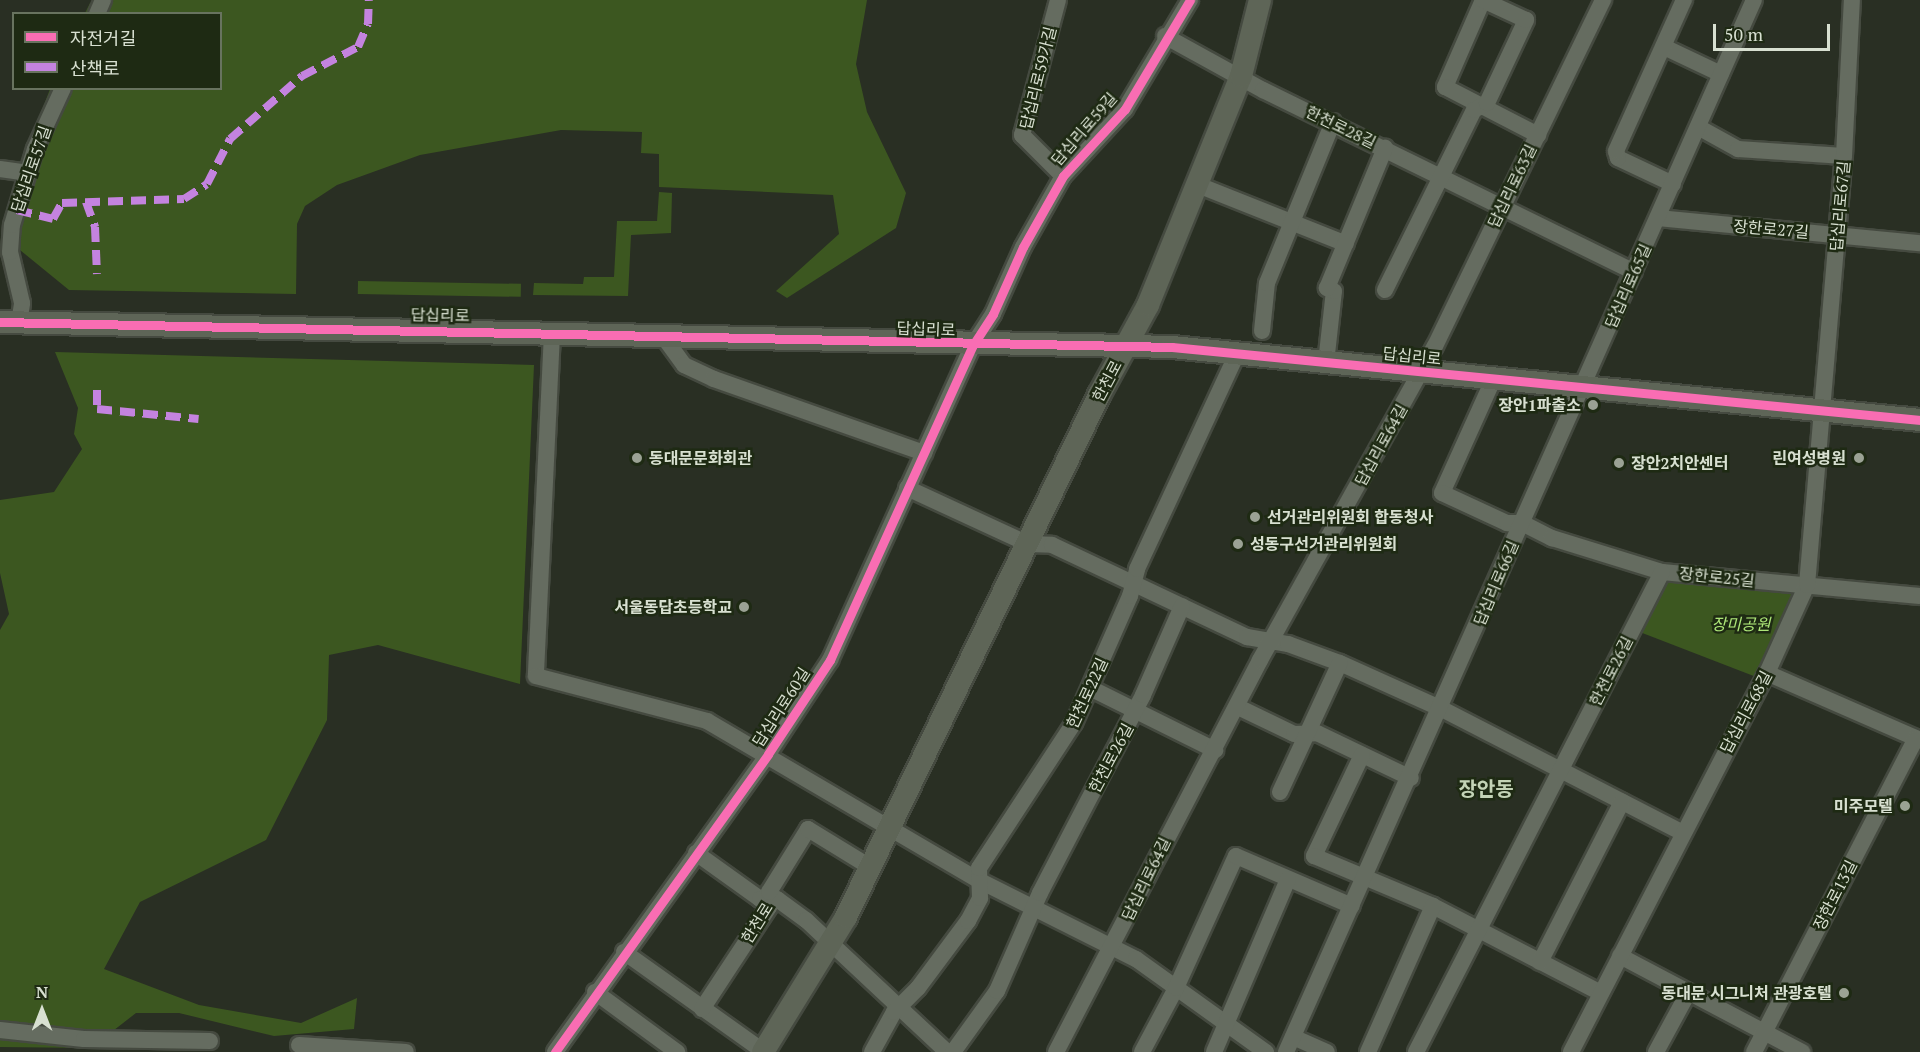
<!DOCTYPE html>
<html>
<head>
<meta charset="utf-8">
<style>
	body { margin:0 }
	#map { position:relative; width:1920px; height:1052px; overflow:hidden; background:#292f23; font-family:"PT Serif","Noto Sans KR",serif }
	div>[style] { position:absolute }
	.green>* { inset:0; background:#3c5720; transform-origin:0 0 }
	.roads { filter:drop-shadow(2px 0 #454a40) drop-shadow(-2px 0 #454a40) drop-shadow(0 2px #454a40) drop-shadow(0 -2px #454a40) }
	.minor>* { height:16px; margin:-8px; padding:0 8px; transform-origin:8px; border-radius:8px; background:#656c60 }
	.secondary>* { height:22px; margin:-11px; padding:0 11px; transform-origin:11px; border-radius:11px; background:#5e6557 }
	.quiet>* { height:8px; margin-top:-4px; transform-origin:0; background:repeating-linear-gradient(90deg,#c483df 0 15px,transparent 0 23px) }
	.cycleway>* { height:9px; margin:-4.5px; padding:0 4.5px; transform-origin:4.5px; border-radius:4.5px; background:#f96db3 }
	.dots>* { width:16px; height:16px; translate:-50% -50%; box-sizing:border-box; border:3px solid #1e2a13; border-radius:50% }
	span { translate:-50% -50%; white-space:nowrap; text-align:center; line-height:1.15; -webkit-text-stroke:5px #1e2a13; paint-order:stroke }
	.street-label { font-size:16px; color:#d8e0d1 }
	.poi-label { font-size:16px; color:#d8e0d1; font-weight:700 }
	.right { translate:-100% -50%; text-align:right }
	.left { translate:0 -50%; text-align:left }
	.park-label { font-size:16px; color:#ade678; font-style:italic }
	.quarter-label { font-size:20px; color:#c3d3b6; font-weight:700 }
	.legend { position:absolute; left:12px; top:12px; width:210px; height:78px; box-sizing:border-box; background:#1e2a13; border:2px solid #68735f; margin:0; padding:8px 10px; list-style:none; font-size:18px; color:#d8e0d1 }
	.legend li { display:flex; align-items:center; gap:12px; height:30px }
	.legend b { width:30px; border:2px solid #68735f }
	.north { position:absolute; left:12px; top:980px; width:60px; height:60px; -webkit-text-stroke:4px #1e2a13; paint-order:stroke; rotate:0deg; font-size:16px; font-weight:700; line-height:24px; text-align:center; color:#d8e0d1 }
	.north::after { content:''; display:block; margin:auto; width:21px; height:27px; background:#d8e0d1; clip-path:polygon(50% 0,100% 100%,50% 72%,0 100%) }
	.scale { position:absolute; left:1713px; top:24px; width:117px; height:27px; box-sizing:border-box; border:3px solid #d8e0d1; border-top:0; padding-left:8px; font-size:18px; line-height:21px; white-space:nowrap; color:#d8e0d1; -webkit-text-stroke:4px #1e2a13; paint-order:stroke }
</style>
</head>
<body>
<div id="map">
	<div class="green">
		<div style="clip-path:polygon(100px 0,867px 0,856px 64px,867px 112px,906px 193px,896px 228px,787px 298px,776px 291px,839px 234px,833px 195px,659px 187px,659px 154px,641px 153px,642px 132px,561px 130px,420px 155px,337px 185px,305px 206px,297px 224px,296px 294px,69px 290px,20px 250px,22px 163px,50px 89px,220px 88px,220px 14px,85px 13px,90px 3px)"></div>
		<div style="clip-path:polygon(659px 192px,672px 193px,671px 233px,631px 235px,628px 296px,533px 295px,534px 283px,583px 284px,584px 277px,614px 277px,617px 221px,657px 221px)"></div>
		<div style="left:358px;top:281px;width:163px;height:13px;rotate:1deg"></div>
		<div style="clip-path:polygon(55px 352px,534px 365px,520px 684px,378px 645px,329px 655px,327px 720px,266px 840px,140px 902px,104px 969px,199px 1005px,301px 1023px,357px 998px,354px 1029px,274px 1036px,179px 1013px,136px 1013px,91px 1048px,0 1047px,0 630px,9px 614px,0 573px,0 500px,54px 492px,82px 449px,74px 434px,78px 408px)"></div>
		<div style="clip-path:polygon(1662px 572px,1807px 585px,1764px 680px,1632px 629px)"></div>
	</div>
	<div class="roads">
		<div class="minor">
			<div style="left:1058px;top:0;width:140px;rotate:104.9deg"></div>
			<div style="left:1022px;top:135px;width:58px;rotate:45deg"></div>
			<div style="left:1483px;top:0;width:95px;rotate:113.6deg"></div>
			<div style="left:1445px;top:87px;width:105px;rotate:27.3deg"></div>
			<div style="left:97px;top:14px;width:15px;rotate:-67deg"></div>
			<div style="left:1165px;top:36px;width:112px;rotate:28.9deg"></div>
			<div style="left:1263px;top:90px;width:413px;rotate:26.1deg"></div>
			<div style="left:1664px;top:47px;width:63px;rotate:25.3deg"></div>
			<div style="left:1698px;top:127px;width:46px;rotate:28.8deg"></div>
			<div style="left:1738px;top:149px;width:106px;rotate:3.8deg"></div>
			<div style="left:0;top:169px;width:27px;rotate:8deg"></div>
			<div style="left:1673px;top:184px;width:61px;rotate:-154.7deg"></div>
			<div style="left:1618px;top:158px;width:7px;rotate:-106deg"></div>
			<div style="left:1616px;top:151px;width:166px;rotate:-65.8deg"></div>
			<div style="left:1198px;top:185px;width:159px;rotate:21.7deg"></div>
			<div style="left:1658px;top:218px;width:263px;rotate:5.5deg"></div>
			<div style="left:1385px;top:290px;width:201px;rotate:-63.7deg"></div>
			<div style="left:1474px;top:110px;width:15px;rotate:-28deg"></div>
			<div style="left:1487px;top:103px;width:92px;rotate:-64.8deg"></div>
			<div style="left:1526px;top:20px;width:47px;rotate:-155.1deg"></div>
			<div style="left:19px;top:323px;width:20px;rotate:-81deg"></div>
			<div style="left:22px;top:303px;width:52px;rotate:-103.2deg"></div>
			<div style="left:10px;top:252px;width:27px;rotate:-86deg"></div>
			<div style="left:12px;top:225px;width:79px;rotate:-73.2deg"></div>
			<div style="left:35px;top:149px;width:67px;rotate:-65.3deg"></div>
			<div style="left:1262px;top:331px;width:48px;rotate:-84.1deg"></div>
			<div style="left:1267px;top:283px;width:174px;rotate:-67.7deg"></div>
			<div style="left:552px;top:333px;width:343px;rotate:92.7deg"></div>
			<div style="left:536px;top:676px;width:177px;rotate:14.7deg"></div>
			<div style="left:707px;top:721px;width:316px;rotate:30.4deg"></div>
			<div style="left:980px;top:881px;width:174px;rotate:26.6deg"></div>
			<div style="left:1136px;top:959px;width:160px;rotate:35.6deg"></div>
			<div style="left:663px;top:336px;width:36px;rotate:54deg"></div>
			<div style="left:684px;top:365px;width:33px;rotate:25deg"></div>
			<div style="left:714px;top:379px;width:223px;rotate:19.4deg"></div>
			<div style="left:1326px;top:363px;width:72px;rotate:-83.7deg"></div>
			<div style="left:1334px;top:291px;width:8px;rotate:-157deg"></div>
			<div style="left:1327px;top:288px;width:152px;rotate:-67.5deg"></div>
			<div style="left:1493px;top:380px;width:124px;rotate:114.3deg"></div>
			<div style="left:1442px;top:493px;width:72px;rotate:24.8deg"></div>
			<div style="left:1507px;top:523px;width:15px"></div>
			<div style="left:1522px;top:523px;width:34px;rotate:27deg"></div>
			<div style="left:1552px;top:538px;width:115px;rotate:17.2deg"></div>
			<div style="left:1662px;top:572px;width:259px;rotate:5.3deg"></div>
			<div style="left:907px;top:488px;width:133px;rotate:24.8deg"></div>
			<div style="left:1028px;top:544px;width:24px;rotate:2deg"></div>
			<div style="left:1052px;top:545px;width:216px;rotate:25.3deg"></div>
			<div style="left:1247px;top:637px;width:42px;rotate:9.7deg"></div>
			<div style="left:1288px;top:644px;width:55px;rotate:20.1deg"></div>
			<div style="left:1340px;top:663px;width:112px;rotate:24.3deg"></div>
			<div style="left:1442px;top:709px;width:271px;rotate:27.2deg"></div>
			<div style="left:1767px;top:673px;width:167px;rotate:23.6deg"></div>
			<div style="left:1090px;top:688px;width:140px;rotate:26.4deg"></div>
			<div style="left:1238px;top:707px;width:62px;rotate:25.7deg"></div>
			<div style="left:1294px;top:734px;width:23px;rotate:-2deg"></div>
			<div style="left:1317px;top:733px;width:104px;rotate:25.6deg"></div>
			<div style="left:1362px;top:755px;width:112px;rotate:115.4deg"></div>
			<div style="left:1314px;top:856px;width:129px;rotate:22.8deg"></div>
			<div style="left:1433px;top:906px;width:189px;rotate:27.4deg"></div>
			<div style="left:1280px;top:792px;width:142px;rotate:-65.1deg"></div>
			<div style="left:696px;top:853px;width:79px;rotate:35.7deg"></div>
			<div style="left:760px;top:899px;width:17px"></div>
			<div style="left:777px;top:899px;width:36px;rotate:36deg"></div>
			<div style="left:806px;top:920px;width:193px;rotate:43.1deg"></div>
			<div style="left:624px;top:952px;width:171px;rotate:35.5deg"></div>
			<div style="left:1620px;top:956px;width:206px;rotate:27.8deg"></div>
			<div style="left:1540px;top:962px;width:180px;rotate:-62.9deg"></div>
			<div style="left:595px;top:992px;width:102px;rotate:36.2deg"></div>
			<div style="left:702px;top:1009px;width:122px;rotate:-56.7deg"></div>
			<div style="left:769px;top:907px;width:15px;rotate:-90deg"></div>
			<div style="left:769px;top:892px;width:74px;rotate:-58.2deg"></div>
			<div style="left:808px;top:829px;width:73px;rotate:31.5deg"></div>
			<div style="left:0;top:1030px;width:84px;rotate:6.1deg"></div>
			<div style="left:84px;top:1039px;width:126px;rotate:0.9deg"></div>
			<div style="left:1293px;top:1037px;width:37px;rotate:24deg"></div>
			<div style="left:299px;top:1045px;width:107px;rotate:3.7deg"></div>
			<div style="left:555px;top:1052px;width:366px;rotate:-54.4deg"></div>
			<div style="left:768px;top:754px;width:113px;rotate:-56.6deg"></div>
			<div style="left:830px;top:660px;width:346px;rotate:-65.6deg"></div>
			<div style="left:973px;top:345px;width:37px;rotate:-57deg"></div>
			<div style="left:993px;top:314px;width:73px;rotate:-65.9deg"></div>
			<div style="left:1023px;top:247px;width:81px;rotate:-60.6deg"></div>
			<div style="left:1063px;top:176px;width:91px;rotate:-47.2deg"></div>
			<div style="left:1125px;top:109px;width:127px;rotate:-59.2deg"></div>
			<div style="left:872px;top:1052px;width:46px;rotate:-61.2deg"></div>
			<div style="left:894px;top:1012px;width:34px;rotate:-45deg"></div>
			<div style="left:918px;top:988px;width:84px;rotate:-53.3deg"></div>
			<div style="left:968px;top:921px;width:26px;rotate:-62deg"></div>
			<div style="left:980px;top:898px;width:30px;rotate:-92deg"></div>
			<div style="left:979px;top:868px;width:173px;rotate:-56.8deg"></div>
			<div style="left:1074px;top:723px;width:139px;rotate:-66.2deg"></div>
			<div style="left:1130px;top:596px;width:28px;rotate:-75deg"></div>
			<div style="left:1137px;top:569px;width:237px;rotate:-65.1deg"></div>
			<div style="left:953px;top:1052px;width:75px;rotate:-54.2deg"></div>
			<div style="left:997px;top:991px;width:107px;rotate:-66.3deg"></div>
			<div style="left:1040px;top:893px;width:223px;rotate:-62.5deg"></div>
			<div style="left:1143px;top:695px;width:97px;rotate:-66.3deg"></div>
			<div style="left:1056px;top:1052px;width:442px;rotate:-62.5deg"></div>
			<div style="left:1260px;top:660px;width:359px;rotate:-60.9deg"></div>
			<div style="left:1435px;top:346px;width:385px;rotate:-64.1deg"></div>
			<div style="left:1142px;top:1052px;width:72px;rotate:-62deg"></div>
			<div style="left:1176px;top:988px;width:145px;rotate:-65.6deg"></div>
			<div style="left:1236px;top:856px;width:126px;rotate:23.3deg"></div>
			<div style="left:1214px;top:1052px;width:188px;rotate:-66.8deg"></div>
			<div style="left:1286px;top:1052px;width:1151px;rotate:-66.02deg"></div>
			<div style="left:1368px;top:1052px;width:160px;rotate:-66deg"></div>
			<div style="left:1416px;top:1052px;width:539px;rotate:-62.86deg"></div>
			<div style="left:1571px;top:1052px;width:427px;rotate:-62.7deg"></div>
			<div style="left:1767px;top:673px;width:97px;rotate:-65.6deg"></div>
			<div style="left:1807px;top:585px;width:431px;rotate:-85.1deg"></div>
			<div style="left:1844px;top:156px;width:156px;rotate:-87.1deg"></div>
			<div style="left:1656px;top:1052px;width:67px;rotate:-61.5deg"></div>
			<div style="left:1754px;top:1052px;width:353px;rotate:-62.7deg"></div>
		</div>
		<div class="secondary">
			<div style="left:0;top:322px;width:1172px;rotate:1.22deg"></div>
			<div style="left:1172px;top:347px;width:752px;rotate:5.57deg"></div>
			<div style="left:763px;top:1052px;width:158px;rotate:-58.4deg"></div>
			<div style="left:846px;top:917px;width:580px;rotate:-64.14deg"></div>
			<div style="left:1099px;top:395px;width:102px;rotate:-61.4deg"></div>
			<div style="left:1148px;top:305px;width:247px;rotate:-67.9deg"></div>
			<div style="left:1241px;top:76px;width:78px;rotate:-76deg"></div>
		</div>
	</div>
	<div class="quiet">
		<div style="left:86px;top:202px;width:27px;rotate:70deg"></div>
		<div style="left:95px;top:227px;width:47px;rotate:87.6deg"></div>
		<div style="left:17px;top:210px;width:37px;rotate:14deg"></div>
		<div style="left:53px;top:219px;width:18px;rotate:-61deg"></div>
		<div style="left:62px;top:203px;width:122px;rotate:-1.9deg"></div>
		<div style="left:184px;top:199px;width:27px;rotate:-33deg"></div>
		<div style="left:207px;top:184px;width:51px;rotate:-62.9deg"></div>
		<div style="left:230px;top:139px;width:96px;rotate:-41.2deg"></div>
		<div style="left:302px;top:76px;width:63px;rotate:-27.4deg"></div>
		<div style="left:358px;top:47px;width:25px;rotate:-67deg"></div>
		<div style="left:368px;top:24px;width:24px;rotate:-88deg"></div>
		<div style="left:97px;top:390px;width:19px;rotate:90deg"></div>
		<div style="left:97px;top:409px;width:102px;rotate:5.6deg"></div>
	</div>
	<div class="cycleway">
		<div style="left:0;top:322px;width:1172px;rotate:1.22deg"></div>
		<div style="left:1172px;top:347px;width:752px;rotate:5.57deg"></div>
		<div style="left:555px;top:1052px;width:366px;rotate:-54.4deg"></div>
		<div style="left:768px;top:754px;width:113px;rotate:-56.6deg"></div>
		<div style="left:830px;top:660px;width:346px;rotate:-65.6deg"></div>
		<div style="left:973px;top:345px;width:37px;rotate:-57deg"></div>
		<div style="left:993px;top:314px;width:73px;rotate:-65.9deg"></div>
		<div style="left:1023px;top:247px;width:81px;rotate:-60.6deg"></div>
		<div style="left:1063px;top:176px;width:91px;rotate:-47.2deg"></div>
		<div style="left:1125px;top:109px;width:127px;rotate:-59.2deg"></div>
	</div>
	<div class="dots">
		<div style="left:1593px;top:405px;background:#9ba294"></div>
		<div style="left:637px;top:458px;background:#9ba294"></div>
		<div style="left:1859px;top:458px;background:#9ba294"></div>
		<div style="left:1619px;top:463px;background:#9ba294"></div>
		<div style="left:1255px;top:517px;background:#9ba294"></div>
		<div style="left:1238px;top:544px;background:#9ba294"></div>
		<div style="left:744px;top:607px;background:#9ba294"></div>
		<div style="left:1905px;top:806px;background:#9ba294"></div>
		<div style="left:1844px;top:993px;background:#9ba294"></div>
	</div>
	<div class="street-label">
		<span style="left:1038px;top:78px;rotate:-76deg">답십리로59가길</span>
		<span style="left:1341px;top:127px;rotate:26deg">한천로28길</span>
		<span style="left:1084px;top:129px;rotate:-49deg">답십리로59길</span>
		<span style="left:31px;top:169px;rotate:-71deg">답십리로57길</span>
		<span style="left:1512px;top:186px;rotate:-64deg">답십리로63길</span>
		<span style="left:1840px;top:206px;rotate:-85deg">답십리로67길</span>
		<span style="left:1771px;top:229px;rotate:5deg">장한로27길</span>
		<span style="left:1628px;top:286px;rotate:-66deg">답십리로65길</span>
		<span style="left:440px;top:315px;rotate:1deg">답십리로</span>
		<span style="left:926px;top:329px;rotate:2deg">답십리로</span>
		<span style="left:1412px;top:356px;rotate:6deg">답십리로</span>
		<span style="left:1107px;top:381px;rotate:-62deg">한천로</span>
		<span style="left:1381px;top:445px;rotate:-61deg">답십리로64길</span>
		<span style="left:1717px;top:577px;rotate:6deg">장한로25길</span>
		<span style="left:1496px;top:583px;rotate:-67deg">답십리로66길</span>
		<span style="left:1611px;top:671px;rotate:-63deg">한천로26길</span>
		<span style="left:1087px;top:693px;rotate:-65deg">한천로22길</span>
		<span style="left:781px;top:707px;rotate:-57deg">답십리로60길</span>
		<span style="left:1746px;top:712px;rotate:-62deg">답십리로68길</span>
		<span style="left:1111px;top:758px;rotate:-62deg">한천로26길</span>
		<span style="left:1146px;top:879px;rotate:-64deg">답십리로64길</span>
		<span style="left:1835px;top:895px;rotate:-63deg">장한로13길</span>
		<span style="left:757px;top:923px;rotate:-58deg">한천로</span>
	</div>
	<div class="poi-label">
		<span class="right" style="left:1581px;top:405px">장안1파출소</span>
		<span class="left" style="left:649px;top:458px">동대문문화회관</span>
		<span class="right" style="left:1846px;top:458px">린여성병원</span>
		<span class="left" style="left:1631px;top:463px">장안2치안센터</span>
		<span class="left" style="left:1267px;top:517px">선거관리위원회 합동청사</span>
		<span class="left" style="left:1250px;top:544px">성동구선거관리위원회</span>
		<span class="right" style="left:732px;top:607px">서울동답초등학교</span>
		<span class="right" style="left:1893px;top:806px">미주모텔</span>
		<span class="right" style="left:1832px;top:993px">동대문 시그니처 관광호텔</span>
	</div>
	<div class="park-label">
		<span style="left:1741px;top:624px">장미공원</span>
	</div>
	<div class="quarter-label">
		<span style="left:1486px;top:788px">장안동</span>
	</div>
	<ul class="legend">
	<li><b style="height:8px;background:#f96db3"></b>자전거길</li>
	<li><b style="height:8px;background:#c483df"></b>산책로</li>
	</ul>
	<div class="north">N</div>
	<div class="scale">50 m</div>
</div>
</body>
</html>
